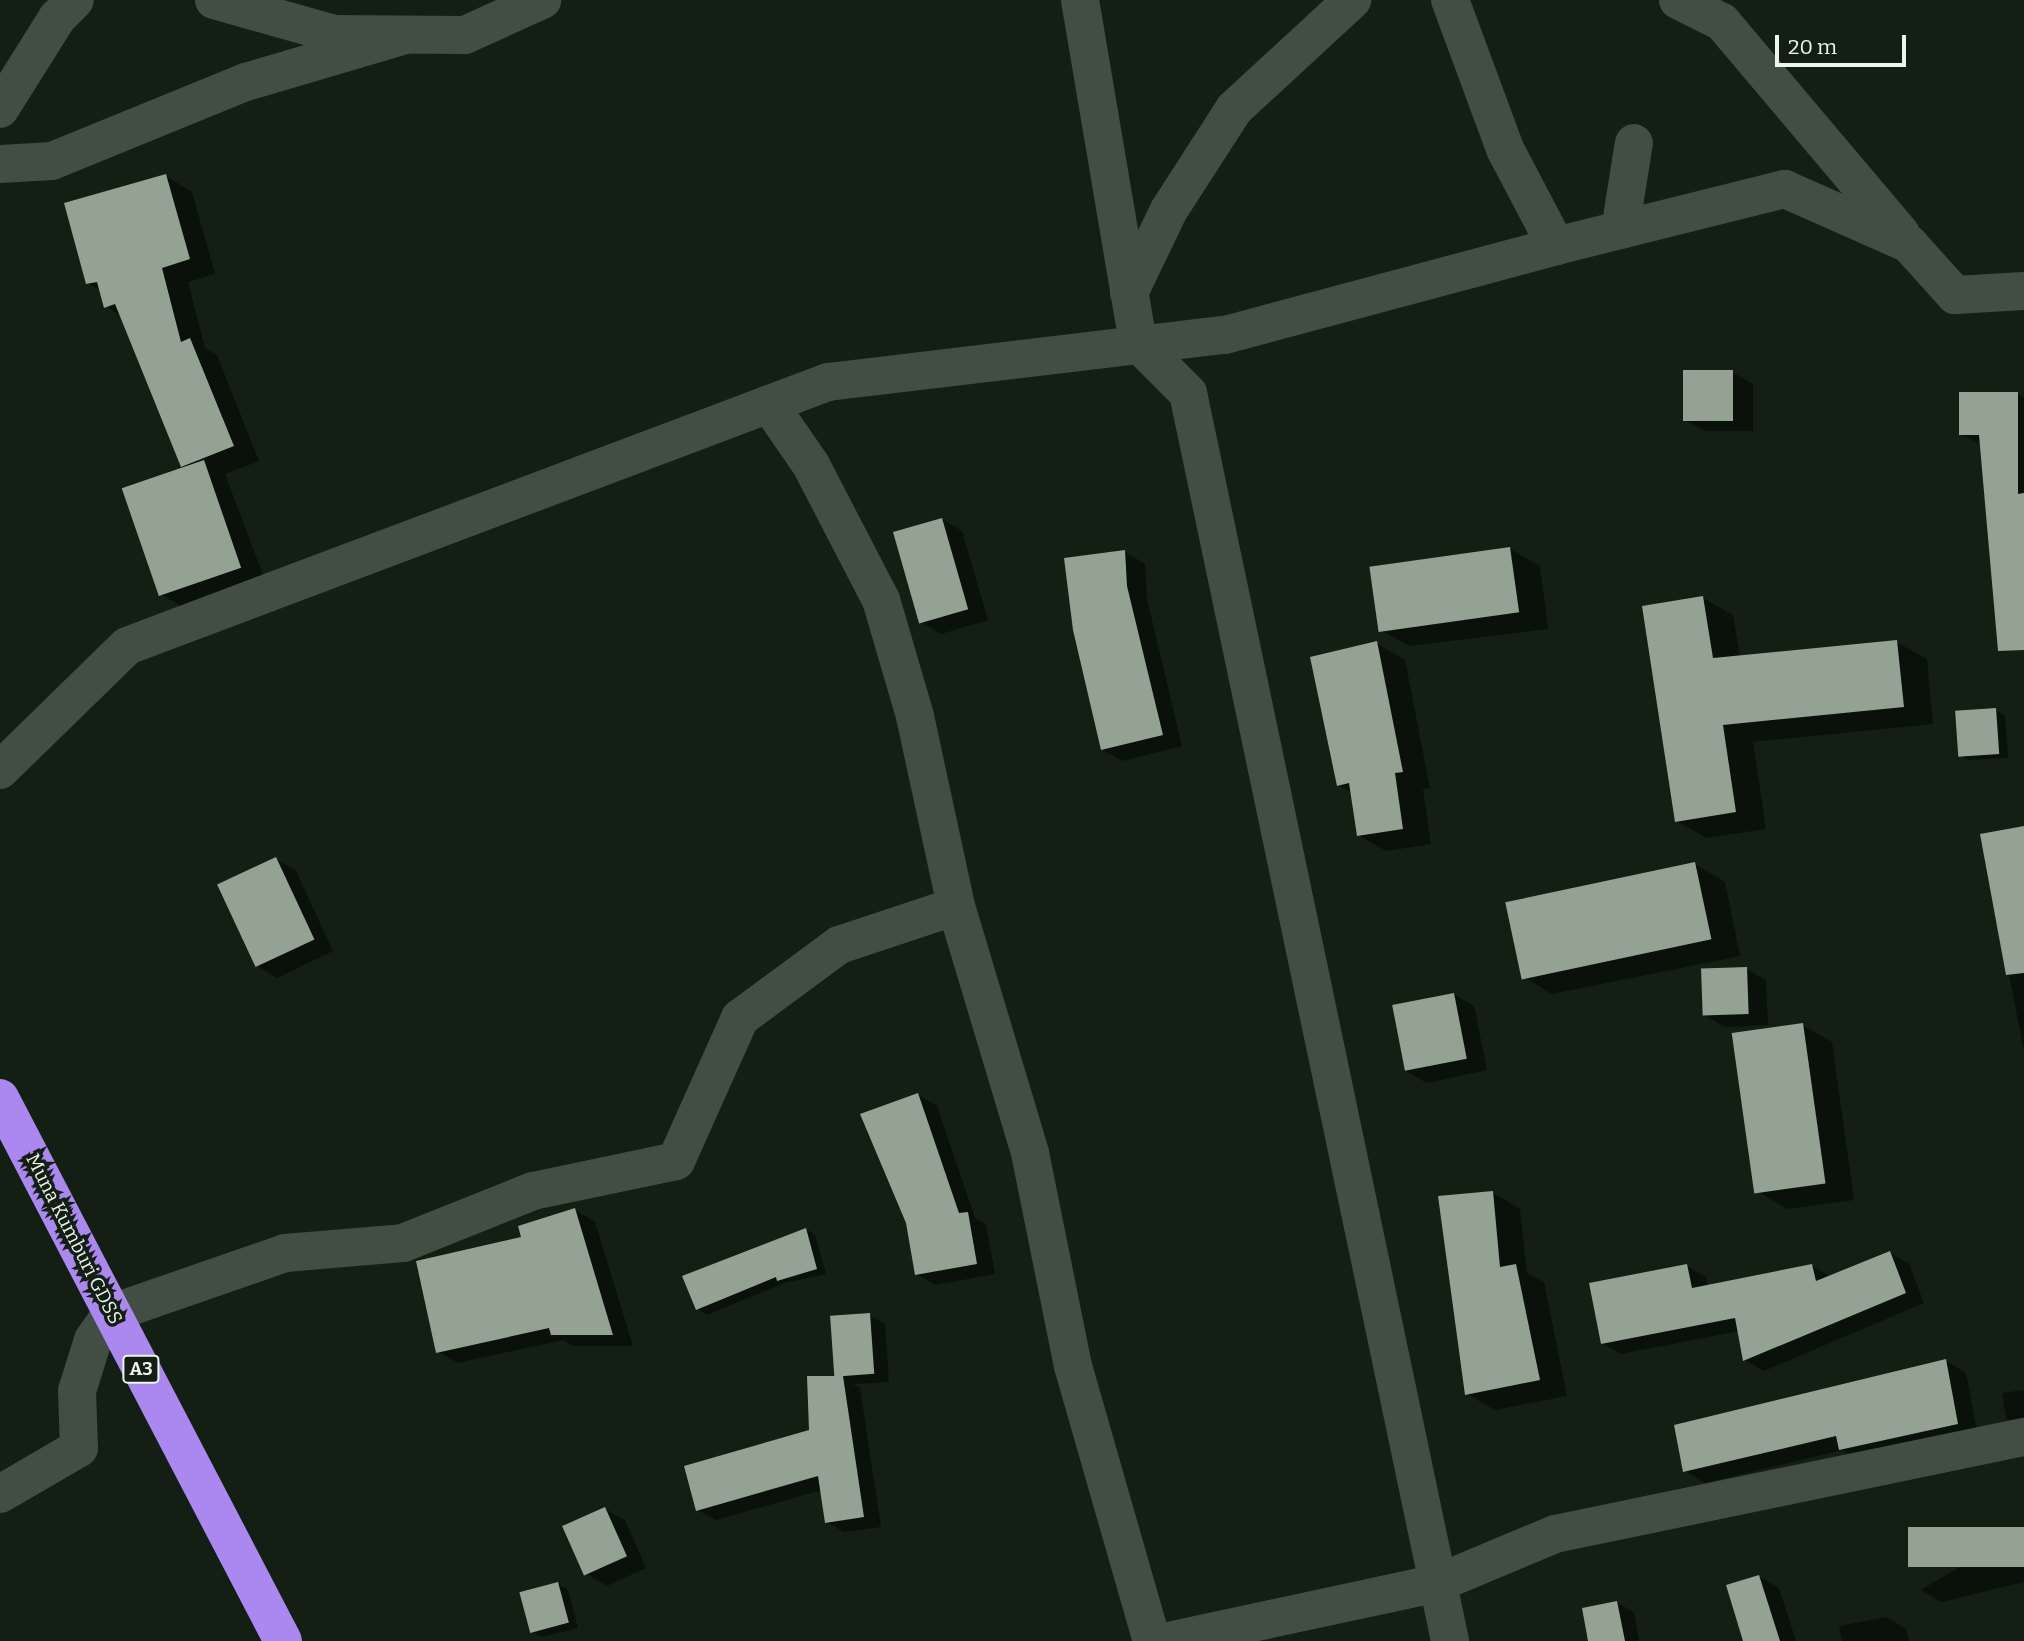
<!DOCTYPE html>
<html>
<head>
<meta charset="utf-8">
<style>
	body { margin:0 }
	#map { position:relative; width:2024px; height:1641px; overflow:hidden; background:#131f13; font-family:Bitter,serif }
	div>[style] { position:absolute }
	.shadow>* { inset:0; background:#0007 }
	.building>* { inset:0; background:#93a293; transform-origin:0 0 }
	.street>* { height:38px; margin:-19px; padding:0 19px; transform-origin:19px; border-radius:19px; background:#414e41 }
	.highway>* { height:38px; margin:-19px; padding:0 19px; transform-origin:19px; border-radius:19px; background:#ab87f0 }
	span { translate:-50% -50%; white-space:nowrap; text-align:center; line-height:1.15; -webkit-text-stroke:7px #131f13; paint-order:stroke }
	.shield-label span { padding:2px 5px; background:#131f13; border:2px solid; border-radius:5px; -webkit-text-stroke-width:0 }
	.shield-label { font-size:18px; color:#edf5ed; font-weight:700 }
	.street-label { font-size:19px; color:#edf5ed }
	.scale { position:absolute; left:1775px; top:35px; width:131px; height:32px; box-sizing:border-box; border:4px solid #edf5ed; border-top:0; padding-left:9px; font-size:21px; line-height:24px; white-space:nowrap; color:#edf5ed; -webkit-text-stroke:5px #131f13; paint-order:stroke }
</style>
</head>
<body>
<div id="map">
	<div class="shadow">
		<div style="clip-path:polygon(166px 176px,192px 192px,215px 274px,188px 282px,205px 348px,217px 355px,259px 461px,225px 474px,266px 583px,188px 610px,162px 595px,183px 468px,121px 316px,106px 306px,101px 291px,88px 283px)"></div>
		<div style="clip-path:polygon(1732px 372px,1753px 384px,1753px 431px,1705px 431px,1684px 420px)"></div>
		<div style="clip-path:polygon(2017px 394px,2024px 398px,2024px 638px,1982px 445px,1960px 434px)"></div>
		<div style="clip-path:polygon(942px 519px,962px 531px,988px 620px,941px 634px,921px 622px)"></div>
		<div style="clip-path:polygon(1510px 549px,1540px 566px,1548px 629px,1409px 646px,1379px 629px)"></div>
		<div style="clip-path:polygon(1125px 552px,1145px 564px,1147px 599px,1182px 746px,1122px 761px,1102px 749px)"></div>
		<div style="clip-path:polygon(1703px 598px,1733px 615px,1740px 657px,1896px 642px,1927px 659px,1933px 724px,1753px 742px,1766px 829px,1707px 838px,1676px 821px)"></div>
		<div style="clip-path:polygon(1376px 643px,1405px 660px,1430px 788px,1423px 789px,1431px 844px,1386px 851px,1358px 835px,1352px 793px,1339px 785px)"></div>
		<div style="clip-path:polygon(1996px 710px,2005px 716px,2008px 758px,1968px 760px,1958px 755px)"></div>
		<div style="clip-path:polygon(2024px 828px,2024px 1052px,1982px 835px)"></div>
		<div style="clip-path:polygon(276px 859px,296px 871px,333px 951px,277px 978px,257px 966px)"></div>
		<div style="clip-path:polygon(1695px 864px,1725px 882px,1740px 956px,1552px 994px,1522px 976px)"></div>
		<div style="clip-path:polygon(1746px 969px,1766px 980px,1768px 1025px,1725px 1027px,1704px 1015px)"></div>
		<div style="clip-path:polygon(1453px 994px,1474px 1006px,1487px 1070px,1427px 1083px,1406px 1071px)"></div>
		<div style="clip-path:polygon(1802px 1025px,1832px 1042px,1854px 1200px,1787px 1209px,1757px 1191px)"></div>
		<div style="clip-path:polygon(918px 1095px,937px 1106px,975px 1218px,986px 1224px,995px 1274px,935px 1285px,917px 1274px)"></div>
		<div style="clip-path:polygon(1492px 1192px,1520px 1209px,1527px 1273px,1544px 1282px,1567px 1396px,1495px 1410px,1467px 1394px)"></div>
		<div style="clip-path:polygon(575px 1210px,595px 1222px,633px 1346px,573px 1346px,563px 1340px,458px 1363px,437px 1351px,523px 1239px)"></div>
		<div style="clip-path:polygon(806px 1229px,815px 1235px,826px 1274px,784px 1283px,707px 1315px,697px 1309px)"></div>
		<div style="clip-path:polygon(1890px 1253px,1909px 1264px,1924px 1303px,1764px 1371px,1745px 1360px,1739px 1331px,1621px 1354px,1602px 1343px,1687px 1266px,1706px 1277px,1708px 1287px,1812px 1266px,1831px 1277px)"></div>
		<div style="clip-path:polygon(869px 1315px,885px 1324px,889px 1382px,853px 1384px,860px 1388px,881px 1527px,844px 1532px,826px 1522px,822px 1490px,716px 1520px,698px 1510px,811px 1432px,835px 1378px,831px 1318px)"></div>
		<div style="clip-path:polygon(1946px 1361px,1966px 1373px,1978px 1435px,1861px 1461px,1843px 1450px,1705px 1483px,1685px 1471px)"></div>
		<div style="clip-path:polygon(2024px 1390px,2024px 1422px,2016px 1423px,2006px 1418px,2002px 1393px)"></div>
		<div style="clip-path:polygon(605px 1509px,625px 1520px,646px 1568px,607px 1586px,587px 1574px)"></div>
		<div style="clip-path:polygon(2024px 1529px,2024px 1582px,1941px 1602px,1921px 1590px)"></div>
		<div style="clip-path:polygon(1758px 1576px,1779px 1588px,1796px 1641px,1745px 1641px)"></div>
		<div style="clip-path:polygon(558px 1584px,568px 1590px,578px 1628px,542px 1637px,532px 1632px)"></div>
		<div style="clip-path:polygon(1617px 1603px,1634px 1612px,1639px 1641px,1589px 1641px)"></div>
		<div style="clip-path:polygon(1886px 1617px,1906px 1629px,1909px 1641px,1842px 1641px,1839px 1626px)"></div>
	</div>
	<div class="building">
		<div style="clip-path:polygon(166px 174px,190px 259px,162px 268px,181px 342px,190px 338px,234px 446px,181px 467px,115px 304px,104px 308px,97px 282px,86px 284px,64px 203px)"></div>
		<div style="left:1733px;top:370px;width:51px;height:50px;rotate:90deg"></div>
		<div style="clip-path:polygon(1959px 392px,2018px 392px,2018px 494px,2024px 493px,2024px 650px,1998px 651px,1979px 435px,1959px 435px)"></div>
		<div style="left:204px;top:460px;width:114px;height:87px;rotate:71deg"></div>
		<div style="left:942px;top:518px;width:95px;height:51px;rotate:74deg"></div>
		<div style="left:1510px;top:547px;width:66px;height:142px;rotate:82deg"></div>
		<div style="clip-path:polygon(1125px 550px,1127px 586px,1163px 735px,1101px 750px,1073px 630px,1064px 558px)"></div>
		<div style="clip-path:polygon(1703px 596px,1713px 658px,1897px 640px,1904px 707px,1723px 725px,1736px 812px,1675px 822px,1642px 606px)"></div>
		<div style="clip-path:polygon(1377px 641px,1403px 772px,1395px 773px,1403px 829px,1357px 836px,1349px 783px,1337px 786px,1310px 657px)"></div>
		<div style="left:1996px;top:708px;width:46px;height:41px;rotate:86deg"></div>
		<div style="clip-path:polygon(2024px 826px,2024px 973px,2006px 975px,1980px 834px)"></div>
		<div style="left:276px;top:857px;width:91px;height:65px;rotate:65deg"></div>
		<div style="left:1695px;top:862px;width:79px;height:194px;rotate:78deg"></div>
		<div style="left:1747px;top:967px;width:47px;height:46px;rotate:88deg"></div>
		<div style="left:1454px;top:993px;width:67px;height:63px;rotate:79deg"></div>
		<div style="left:1803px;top:1023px;width:162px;height:72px;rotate:82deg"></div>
		<div style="clip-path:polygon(918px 1093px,959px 1213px,968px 1212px,977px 1264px,915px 1275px,906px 1223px,860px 1114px)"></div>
		<div style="clip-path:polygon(1493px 1191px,1500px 1267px,1516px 1264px,1540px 1380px,1465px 1395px,1438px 1196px)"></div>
		<div style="clip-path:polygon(575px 1208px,613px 1335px,551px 1335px,549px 1328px,436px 1353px,416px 1261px,521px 1237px,518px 1226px)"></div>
		<div style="clip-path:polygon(806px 1228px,817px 1269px,777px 1281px,776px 1277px,696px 1310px,682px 1276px)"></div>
		<div style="clip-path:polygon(1890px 1251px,1906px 1293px,1743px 1361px,1735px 1318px,1601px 1344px,1589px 1283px,1687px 1264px,1692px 1288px,1812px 1264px,1816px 1281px)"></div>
		<div style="left:870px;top:1313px;width:61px;height:40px;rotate:86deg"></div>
		<div style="clip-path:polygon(1946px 1359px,1958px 1424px,1839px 1450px,1836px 1436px,1683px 1472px,1674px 1425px)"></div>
		<div style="clip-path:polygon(807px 1376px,843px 1376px,864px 1517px,825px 1523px,818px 1476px,696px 1511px,684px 1466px,809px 1430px)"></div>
		<div style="left:605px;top:1507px;width:54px;height:47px;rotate:66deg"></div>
		<div style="left:2024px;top:1527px;width:40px;height:116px;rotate:90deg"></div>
		<div style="clip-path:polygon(1759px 1575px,1780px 1641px,1743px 1641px,1726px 1585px)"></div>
		<div style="left:558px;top:1582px;width:42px;height:40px;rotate:75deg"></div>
		<div style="clip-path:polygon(1617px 1601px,1625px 1641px,1588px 1641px,1582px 1608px)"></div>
	</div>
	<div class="street">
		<div style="left:214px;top:0;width:125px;rotate:15.8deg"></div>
		<div style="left:334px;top:34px;width:131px;rotate:0.4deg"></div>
		<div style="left:465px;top:35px;width:85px;rotate:-24.4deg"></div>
		<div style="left:1080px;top:0;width:348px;rotate:80.4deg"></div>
		<div style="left:1138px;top:343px;width:71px;rotate:45deg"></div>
		<div style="left:1188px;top:393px;width:1275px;rotate:78.14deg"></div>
		<div style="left:1450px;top:0;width:159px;rotate:69.7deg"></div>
		<div style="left:1505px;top:149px;width:110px;rotate:62.3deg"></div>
		<div style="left:1556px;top:246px;width:236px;rotate:-14deg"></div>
		<div style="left:1785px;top:189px;width:136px;rotate:23.9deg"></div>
		<div style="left:1909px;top:244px;width:69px;rotate:48deg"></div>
		<div style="left:1955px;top:295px;width:69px;rotate:-3.3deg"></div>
		<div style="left:1678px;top:0;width:49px;rotate:26.6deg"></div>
		<div style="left:1722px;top:22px;width:277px;rotate:49.8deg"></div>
		<div style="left:0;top:109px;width:107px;rotate:-57.9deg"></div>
		<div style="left:57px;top:18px;width:25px;rotate:-45deg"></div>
		<div style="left:0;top:164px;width:52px;rotate:-3.3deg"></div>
		<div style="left:52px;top:161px;width:209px;rotate:-22.2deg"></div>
		<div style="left:246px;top:82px;width:167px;rotate:-16.4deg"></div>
		<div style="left:1620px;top:230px;width:88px;rotate:-80.9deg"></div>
		<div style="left:1129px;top:293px;width:92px;rotate:-64.3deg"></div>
		<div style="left:1169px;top:210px;width:120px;rotate:-57.2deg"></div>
		<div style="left:1234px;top:109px;width:161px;rotate:-42.7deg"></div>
		<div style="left:0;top:770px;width:177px;rotate:-44.3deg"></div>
		<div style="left:127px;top:646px;width:749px;rotate:-20.64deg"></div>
		<div style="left:828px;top:382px;width:400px;rotate:-6.8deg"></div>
		<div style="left:1225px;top:335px;width:343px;rotate:-15deg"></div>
		<div style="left:956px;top:906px;width:258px;rotate:73.3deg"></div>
		<div style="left:1030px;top:1153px;width:217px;rotate:78.6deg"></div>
		<div style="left:1073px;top:1366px;width:286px;rotate:74deg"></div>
		<div style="left:0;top:1494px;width:91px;rotate:-30.2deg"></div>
		<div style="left:79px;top:1448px;width:57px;rotate:-92deg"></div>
		<div style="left:77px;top:1391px;width:53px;rotate:-72.6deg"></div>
		<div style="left:93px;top:1340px;width:33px;rotate:-55deg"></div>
		<div style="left:112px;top:1313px;width:183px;rotate:-19.1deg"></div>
		<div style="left:285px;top:1253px;width:118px;rotate:-4.8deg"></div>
		<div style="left:403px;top:1243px;width:140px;rotate:-21.8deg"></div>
		<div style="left:533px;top:1191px;width:146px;rotate:-11.8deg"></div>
		<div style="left:676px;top:1161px;width:157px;rotate:-65.9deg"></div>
		<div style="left:740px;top:1018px;width:123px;rotate:-36.4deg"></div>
		<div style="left:839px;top:945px;width:123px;rotate:-18.4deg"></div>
		<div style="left:956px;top:906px;width:194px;rotate:-102.2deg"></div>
		<div style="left:915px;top:716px;width:121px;rotate:-106.3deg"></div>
		<div style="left:881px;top:600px;width:152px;rotate:-117.4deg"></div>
		<div style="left:811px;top:465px;width:74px;rotate:-124.5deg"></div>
		<div style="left:1168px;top:1641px;width:276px;rotate:-12.1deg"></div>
		<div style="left:1438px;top:1583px;width:127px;rotate:-22.7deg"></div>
		<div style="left:1555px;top:1534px;width:479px;rotate:-11.7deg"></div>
	</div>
	<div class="highway">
		<div style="left:0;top:1098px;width:612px;rotate:62.47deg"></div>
	</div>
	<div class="shield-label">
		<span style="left:141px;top:1369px">A3</span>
	</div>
	<div class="street-label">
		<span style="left:74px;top:1239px;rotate:63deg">Muna Kumburi GDSS</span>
	</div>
	<div class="scale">20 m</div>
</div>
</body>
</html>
